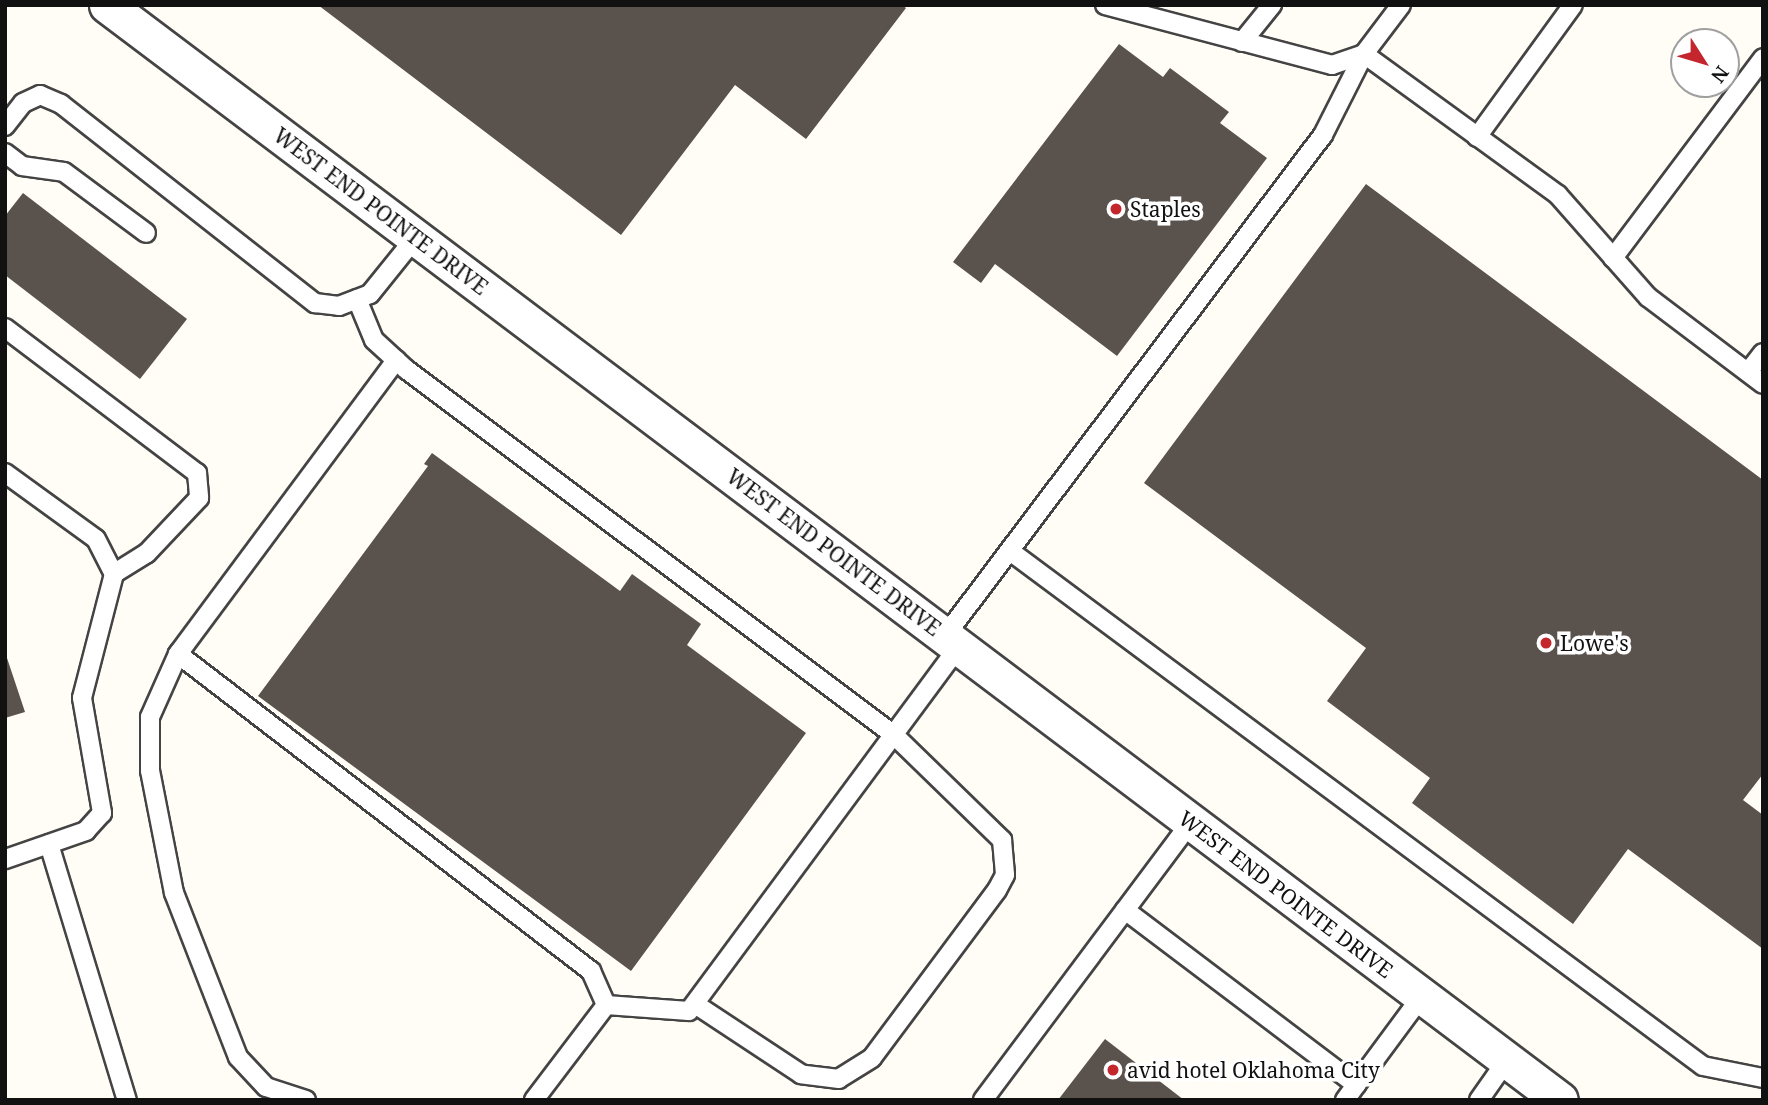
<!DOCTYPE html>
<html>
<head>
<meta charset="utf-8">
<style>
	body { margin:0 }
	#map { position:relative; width:1768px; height:1105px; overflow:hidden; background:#fffdf5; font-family:"Noto Serif",serif }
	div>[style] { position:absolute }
	.building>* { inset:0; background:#5a524d }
	.roads { filter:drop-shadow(2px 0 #444) drop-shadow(-2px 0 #444) drop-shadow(0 2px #444) drop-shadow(0 -2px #444) }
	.lane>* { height:18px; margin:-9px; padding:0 9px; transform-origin:9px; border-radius:9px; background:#fff }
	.street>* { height:35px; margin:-17.5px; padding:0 17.5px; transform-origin:17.5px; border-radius:17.5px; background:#fff }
	.dots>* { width:19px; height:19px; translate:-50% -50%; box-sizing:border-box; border:4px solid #fff; border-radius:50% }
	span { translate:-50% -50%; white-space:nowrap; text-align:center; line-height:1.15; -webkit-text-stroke:7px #fff; paint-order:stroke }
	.poi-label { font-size:21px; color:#111 }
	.left { translate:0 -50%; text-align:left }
	.street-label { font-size:21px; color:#111 }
	.frame { position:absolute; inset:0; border:7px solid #111; pointer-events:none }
	.north { position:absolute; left:1670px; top:28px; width:70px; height:70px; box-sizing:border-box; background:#fff; border:2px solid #a0a0a0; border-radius:50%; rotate:127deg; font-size:19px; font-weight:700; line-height:28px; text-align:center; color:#111 }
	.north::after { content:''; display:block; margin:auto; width:24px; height:32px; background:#c4262e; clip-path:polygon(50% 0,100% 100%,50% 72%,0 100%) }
</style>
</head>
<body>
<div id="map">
	<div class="building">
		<div style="clip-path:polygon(318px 5px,902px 5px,906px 8px,806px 139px,735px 85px,621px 235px)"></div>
		<div style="clip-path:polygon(1119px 44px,1163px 77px,1170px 68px,1229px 112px,1220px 123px,1267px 158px,1117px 356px,995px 264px,981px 283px,953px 262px)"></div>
		<div style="clip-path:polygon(1366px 184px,1763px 480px,1763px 774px,1743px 800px,1763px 815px,1763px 949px,1628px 849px,1573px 924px,1412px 803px,1430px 778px,1327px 701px,1366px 648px,1144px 483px)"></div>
		<div style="clip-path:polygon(23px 193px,187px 319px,140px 379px,5px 275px,5px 216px)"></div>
		<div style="clip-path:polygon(432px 453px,620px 591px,632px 574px,701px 624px,687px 645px,806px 733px,631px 971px,258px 696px,428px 466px,424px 464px)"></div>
		<div style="clip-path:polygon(5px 652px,25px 712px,5px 718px)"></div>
		<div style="clip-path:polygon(1105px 1039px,1184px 1100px,1058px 1100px)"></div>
	</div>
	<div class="roads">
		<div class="lane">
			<div style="left:1105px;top:5px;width:235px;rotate:14.8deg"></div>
			<div style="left:1332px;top:65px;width:34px;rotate:-19deg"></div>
			<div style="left:1401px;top:5px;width:61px;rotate:127.1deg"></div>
			<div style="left:1364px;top:54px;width:240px;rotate:36deg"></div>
			<div style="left:1558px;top:195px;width:136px;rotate:48.6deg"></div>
			<div style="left:1648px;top:297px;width:144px;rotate:37.1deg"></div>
			<div style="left:1242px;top:42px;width:48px;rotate:-51deg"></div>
			<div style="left:5px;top:126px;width:29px;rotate:-52deg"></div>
			<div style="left:23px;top:103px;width:19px;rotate:-25deg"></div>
			<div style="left:40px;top:95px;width:23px;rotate:23deg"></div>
			<div style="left:61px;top:104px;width:323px;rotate:38.1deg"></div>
			<div style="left:315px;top:303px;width:24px;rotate:7deg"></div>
			<div style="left:339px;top:306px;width:33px;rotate:-21deg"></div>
			<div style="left:370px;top:294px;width:73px;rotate:-51.1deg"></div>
			<div style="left:1477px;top:137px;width:163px;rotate:-54deg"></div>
			<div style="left:5px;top:153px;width:21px;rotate:37deg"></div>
			<div style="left:22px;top:166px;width:42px;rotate:8.1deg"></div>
			<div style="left:64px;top:172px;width:102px;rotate:36.6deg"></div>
			<div style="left:1613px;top:258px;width:250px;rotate:-53.1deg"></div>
			<div style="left:357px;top:299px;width:44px;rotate:67.5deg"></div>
			<div style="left:374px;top:340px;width:45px;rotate:42.3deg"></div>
			<div style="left:407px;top:370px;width:609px;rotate:36.85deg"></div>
			<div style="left:894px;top:735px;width:151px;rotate:44.2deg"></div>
			<div style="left:1002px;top:840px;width:35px;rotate:85deg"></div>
			<div style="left:1005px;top:875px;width:17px;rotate:118deg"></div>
			<div style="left:997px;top:890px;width:209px;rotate:126.7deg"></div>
			<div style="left:872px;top:1058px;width:39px;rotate:148deg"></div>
			<div style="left:839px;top:1079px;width:38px;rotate:-173deg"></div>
			<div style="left:801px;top:1074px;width:127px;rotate:-146.6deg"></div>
			<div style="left:5px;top:328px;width:241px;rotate:37.1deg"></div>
			<div style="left:197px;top:473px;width:25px;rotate:85deg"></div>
			<div style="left:199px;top:498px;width:76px;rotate:133.4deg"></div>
			<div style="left:147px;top:553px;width:39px;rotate:148deg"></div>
			<div style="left:1748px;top:372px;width:24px;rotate:-52deg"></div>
			<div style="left:5px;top:473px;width:112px;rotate:36deg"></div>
			<div style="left:96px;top:539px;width:39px;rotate:63deg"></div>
			<div style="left:114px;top:574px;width:128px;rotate:104.5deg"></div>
			<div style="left:82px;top:698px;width:117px;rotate:80.1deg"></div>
			<div style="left:102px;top:813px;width:24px;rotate:132deg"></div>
			<div style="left:86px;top:831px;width:86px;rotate:160.9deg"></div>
			<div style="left:1010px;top:551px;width:863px;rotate:36.62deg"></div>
			<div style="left:1703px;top:1066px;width:61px;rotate:11.3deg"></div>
			<div style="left:945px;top:636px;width:628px;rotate:-52.97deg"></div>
			<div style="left:1323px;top:135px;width:91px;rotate:-63.2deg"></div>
			<div style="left:178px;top:654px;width:521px;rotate:37.51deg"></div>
			<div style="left:591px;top:971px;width:37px;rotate:66deg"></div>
			<div style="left:49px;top:844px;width:268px;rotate:73.1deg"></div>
			<div style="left:1125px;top:910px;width:290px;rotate:37.1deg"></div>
			<div style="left:1356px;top:1085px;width:19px;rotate:126deg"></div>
			<div style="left:1356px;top:1085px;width:109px;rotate:-53.5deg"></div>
			<div style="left:306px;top:1100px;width:42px;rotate:-162deg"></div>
			<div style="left:266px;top:1087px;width:41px;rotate:-133deg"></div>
			<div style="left:238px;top:1057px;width:176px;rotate:-111.3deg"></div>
			<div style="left:174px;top:893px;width:124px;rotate:-101.1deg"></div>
			<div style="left:150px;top:771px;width:54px;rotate:-90deg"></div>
			<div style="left:150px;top:717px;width:69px;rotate:-66deg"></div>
			<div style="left:178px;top:654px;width:366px;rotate:-53.4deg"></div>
			<div style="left:534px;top:1100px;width:119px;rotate:-52.8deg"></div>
			<div style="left:606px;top:1005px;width:83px;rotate:4.1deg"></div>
			<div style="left:689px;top:1011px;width:454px;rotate:-53.5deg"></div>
			<div style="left:983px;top:1100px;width:347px;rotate:-53.2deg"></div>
			<div style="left:1479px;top:1100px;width:49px;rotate:-55deg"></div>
		</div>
		<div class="street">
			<div style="left:107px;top:5px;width:1819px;rotate:37deg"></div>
		</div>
	</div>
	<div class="dots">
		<div style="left:1116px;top:209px;background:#c4262e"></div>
		<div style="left:1546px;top:643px;background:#c4262e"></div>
		<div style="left:1113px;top:1070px;background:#c4262e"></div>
	</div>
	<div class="poi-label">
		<span class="left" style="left:1130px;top:209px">Staples</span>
		<span class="left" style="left:1560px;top:643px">Lowe's</span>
		<span class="left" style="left:1127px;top:1070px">avid hotel Oklahoma City</span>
	</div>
	<div class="street-label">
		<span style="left:381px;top:211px;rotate:37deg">WEST END POINTE DRIVE</span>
		<span style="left:834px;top:552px;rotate:37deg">WEST END POINTE DRIVE</span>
		<span style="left:1286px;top:894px;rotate:37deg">WEST END POINTE DRIVE</span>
	</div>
	<div class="frame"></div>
	<div class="north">N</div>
</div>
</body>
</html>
